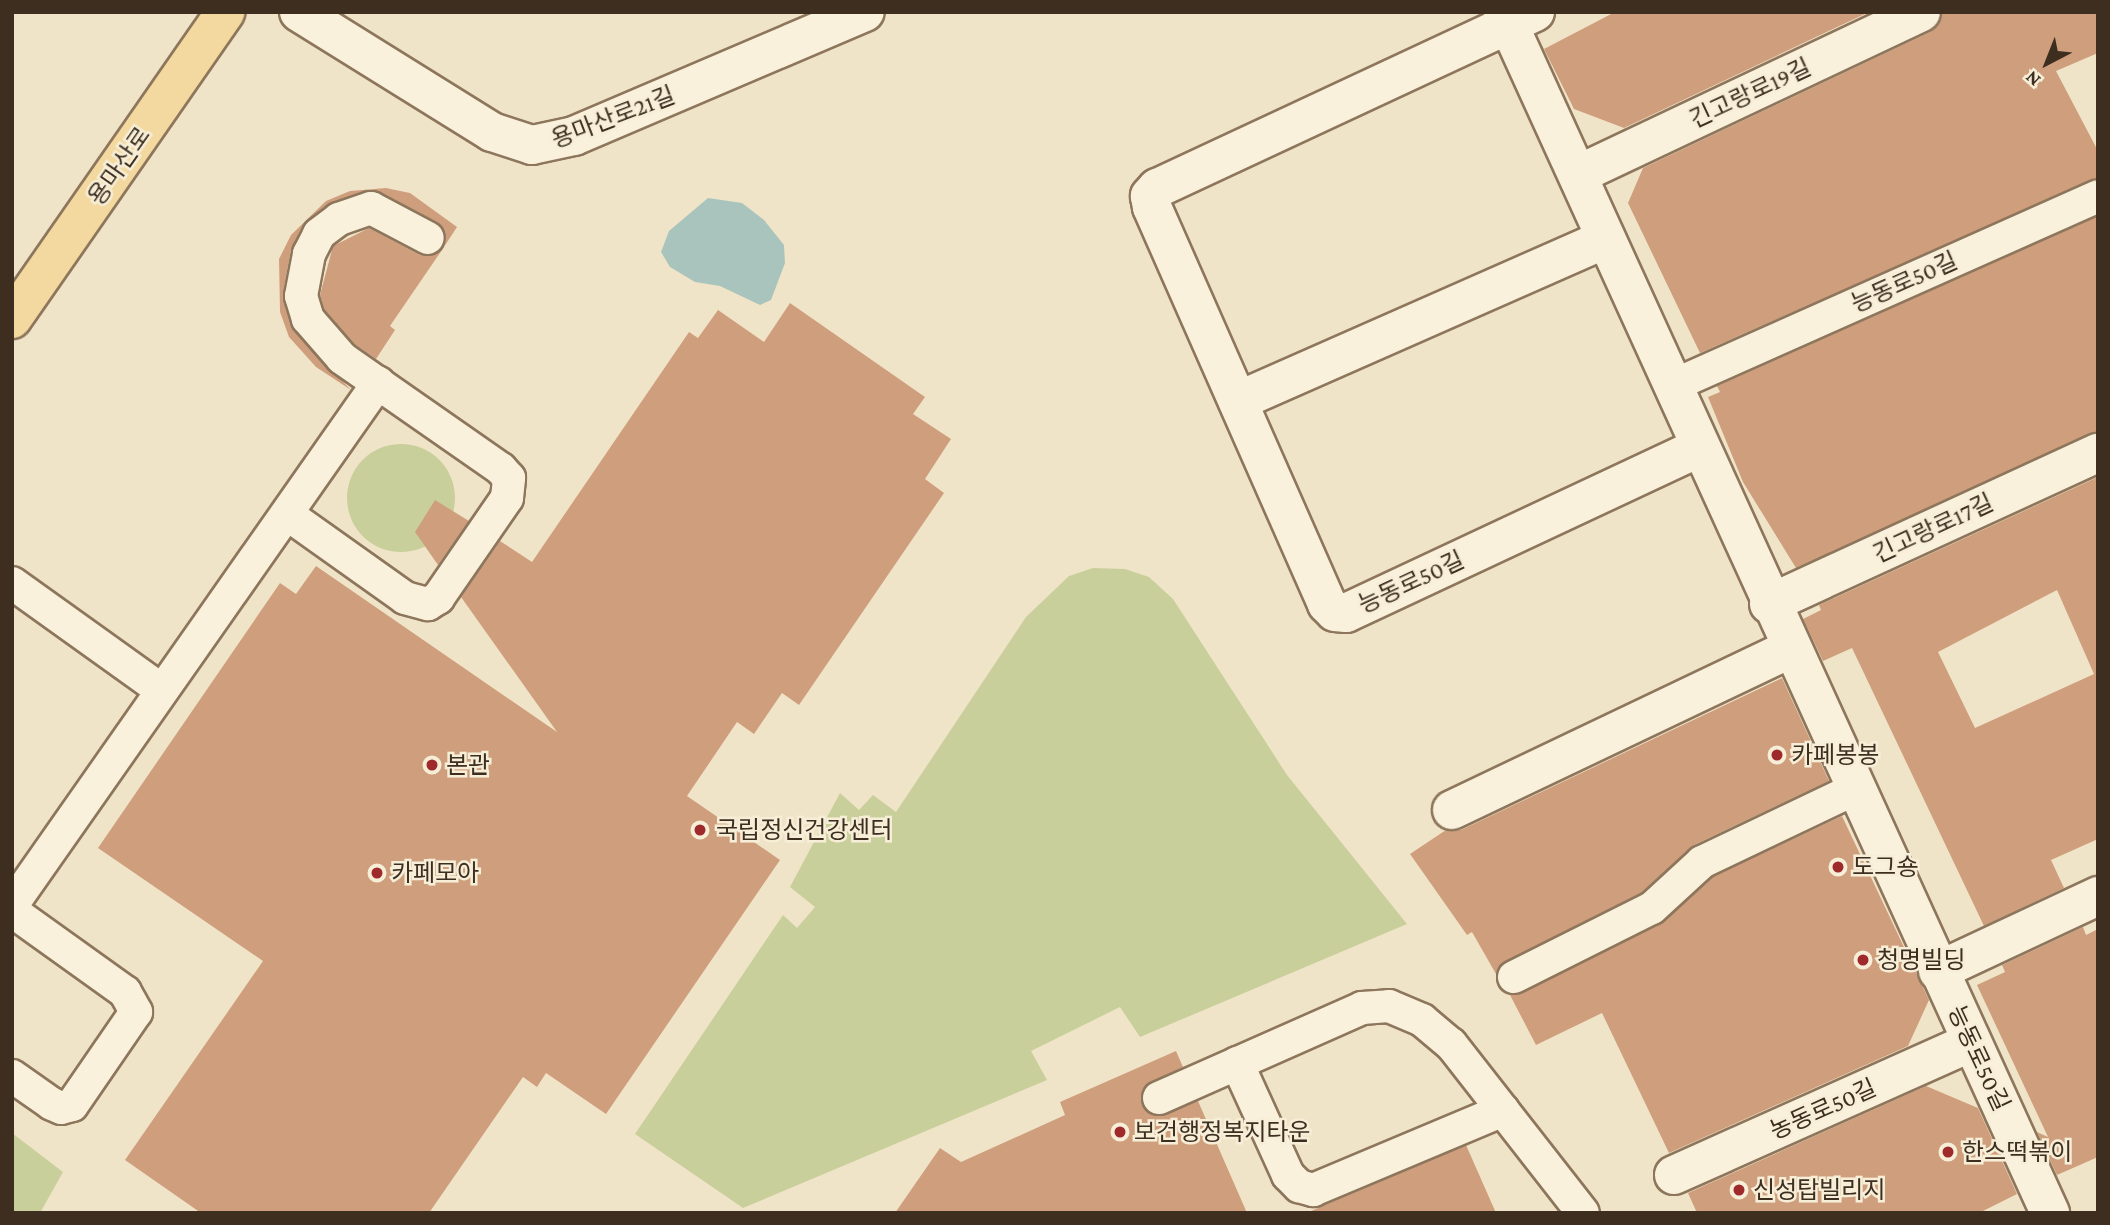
<!DOCTYPE html>
<html>
<head>
<meta charset="utf-8">
<style>
	body { margin:0 }
	#map { position:relative; width:2110px; height:1225px; overflow:hidden; background:#f0e4c8; font-family:"Crimson Pro","Noto Sans KR",serif }
	div>[style] { position:absolute }
	.green>* { inset:0; background:#c9cf9b }
	.round { border-radius:50% }
	.water>* { inset:0; background:#a9c4bc }
	.building>* { inset:0; background:#cf9f7d }
	.roads { filter:drop-shadow(2px 0 #8d765c) drop-shadow(-2px 0 #8d765c) drop-shadow(0 2px #8d765c) drop-shadow(0 -2px #8d765c) }
	.service>* { height:32px; margin:-16px; padding:0 16px; transform-origin:16px; border-radius:16px; background:#faf1dc }
	.minor>* { height:38px; margin:-19px; padding:0 19px; transform-origin:19px; border-radius:19px; background:#faf1dc }
	.primary>* { height:38px; margin:-19px; padding:0 19px; transform-origin:19px; border-radius:19px; background:#f3d9a0 }
	.dots>* { width:19px; height:19px; translate:-50% -50%; box-sizing:border-box; border:4px solid #f7eed8; border-radius:50% }
	span { translate:-50% -50%; white-space:nowrap; text-align:center; line-height:1.15; -webkit-text-stroke:5px #f7eed8; paint-order:stroke }
	.street-label { font-size:24px; color:#3d2e20 }
	.poi-label { font-size:24px; color:#3d2e20 }
	.left { translate:0 -50%; text-align:left }
	.frame { position:absolute; inset:0; border:14px solid #3d2e20; pointer-events:none }
	.north { position:absolute; left:2012px; top:28px; width:70px; height:70px; -webkit-text-stroke:5px #f7eed8; paint-order:stroke; rotate:222deg; font-size:19px; font-weight:700; line-height:28px; text-align:center; color:#3d2e20 }
	.north::after { content:''; display:block; margin:auto; width:24px; height:32px; background:#3d2e20; clip-path:polygon(50% 0,100% 100%,50% 72%,0 100%) }
</style>
</head>
<body>
<div id="map">
	<div class="green">
		<div class="round" style="left:347px;top:444px;width:108px;height:108px"></div>
		<div style="clip-path:polygon(1093px 568px,1125px 569px,1149px 577px,1173px 599px,1287px 775px,1407px 924px,1140px 1037px,1120px 1007px,1031px 1051px,1047px 1080px,743px 1208px,635px 1134px,783px 915px,797px 928px,815px 907px,790px 887px,840px 793px,859px 810px,873px 795px,896px 812px,1026px 617px,1069px 576px)"></div>
		<div style="clip-path:polygon(12px 1133px,63px 1172px,40px 1213px,12px 1213px)"></div>
	</div>
	<div class="water">
		<div style="clip-path:polygon(708px 198px,742px 203px,764px 220px,784px 245px,785px 263px,771px 300px,760px 305px,720px 286px,695px 282px,670px 267px,661px 252px,669px 231px)"></div>
	</div>
	<div class="building">
		<div style="clip-path:polygon(1615px 12px,1869px 12px,1624px 128px,1574px 109px,1544px 49px)"></div>
		<div style="clip-path:polygon(1943px 12px,2098px 12px,2098px 53px,2056px 71px,2098px 151px,2098px 178px,1700px 353px,1628px 203px,1643px 168px,1930px 32px)"></div>
		<div style="clip-path:polygon(386px 188px,410px 193px,457px 227px,444px 247px,446px 237px,437px 222px,380px 192px,365px 191px,328px 204px,303px 225px,291px 250px,283px 293px,294px 331px,351px 390px,316px 367px,289px 337px,280px 312px,279px 259px,291px 235px,326px 201px,350px 191px)"></div>
		<div style="clip-path:polygon(2098px 216px,2098px 432px,1796px 568px,1743px 482px,1708px 397px,1720px 392px,1717px 386px)"></div>
		<div style="clip-path:polygon(369px 228px,420px 255px,429px 256px,444px 247px,390px 326px,395px 330px,376px 359px,354px 344px,324px 310px,320px 295px,333px 246px)"></div>
		<div style="clip-path:polygon(790px 303px,925px 397px,913px 414px,951px 439px,925px 479px,944px 493px,799px 705px,782px 693px,754px 734px,737px 722px,687px 796px,780px 860px,606px 1114px,546px 1073px,537px 1087px,523px 1077px,429px 1213px,201px 1213px,125px 1160px,263px 961px,98px 848px,280px 583px,296px 594px,316px 566px,557px 732px,461px 597px,500px 541px,532px 562px,689px 332px,698px 338px,718px 310px,764px 342px)"></div>
		<div style="clip-path:polygon(evenodd,2098px 477px,2098px 839px,2051px 860px,2064px 888px,1984px 926px,1852px 648px,1823px 661px,1803px 619px,1821px 610px,1819px 605px,2098px 477px,2057px 590px,2094px 674px,1975px 728px,1938px 652px,2057px 590px)"></div>
		<div style="clip-path:polygon(435px 500px,469px 521px,438px 565px,415px 532px)"></div>
		<div style="clip-path:polygon(1782px 678px,1829px 781px,1694px 845px,1641px 893px,1506px 961px,1496px 974px,1472px 932px,1467px 935px,1410px 854px,1446px 830px,1461px 830px)"></div>
		<div style="clip-path:polygon(1842px 816px,1929px 1000px,1908px 1046px,1669px 1153px,1602px 1013px,1536px 1045px,1510px 995px,1522px 993px,1660px 924px,1712px 877px)"></div>
		<div style="clip-path:polygon(2083px 927px,2086px 935px,2098px 929px,2098px 1157px,2057px 1175px,2037px 1132px,2048px 1137px,1977px 985px,2005px 972px,2002px 965px)"></div>
		<div style="clip-path:polygon(1176px 1051px,1183px 1067px,1145px 1087px,1143px 1106px,1158px 1116px,1198px 1101px,1247px 1213px,895px 1213px,940px 1148px,961px 1162px,1065px 1115px,1060px 1102px)"></div>
		<div style="clip-path:polygon(1926px 1086px,1978px 1108px,2017px 1194px,1979px 1213px,1697px 1213px,1688px 1193px)"></div>
		<div style="clip-path:polygon(1466px 1145px,1496px 1213px,1307px 1213px,1320px 1207px)"></div>
	</div>
	<div class="roads">
		<div class="service">
			<div style="left:1672px;top:386px;width:466px;rotate:-24deg"></div>
			<div style="left:287px;top:514px;width:145px;rotate:35.4deg"></div>
			<div style="left:405px;top:598px;width:24px;rotate:15deg"></div>
			<div style="left:428px;top:604px;width:12px;rotate:-31deg"></div>
			<div style="left:438px;top:598px;width:121px;rotate:-55.4deg"></div>
			<div style="left:507px;top:498px;width:20px;rotate:-84deg"></div>
			<div style="left:509px;top:478px;width:12px;rotate:-132deg"></div>
			<div style="left:501px;top:469px;width:194px;rotate:-145.1deg"></div>
			<div style="left:342px;top:358px;width:52px;rotate:-131.1deg"></div>
			<div style="left:308px;top:319px;width:24px;rotate:-107deg"></div>
			<div style="left:301px;top:296px;width:43px;rotate:-79.2deg"></div>
			<div style="left:309px;top:254px;width:22px;rotate:-63deg"></div>
			<div style="left:319px;top:234px;width:25px;rotate:-37deg"></div>
			<div style="left:339px;top:219px;width:34px;rotate:-19deg"></div>
			<div style="left:371px;top:208px;width:64px;rotate:27.8deg"></div>
			<div style="left:12px;top:583px;width:182px;rotate:35.6deg"></div>
			<div style="left:12px;top:905px;width:638px;rotate:-54.96deg"></div>
			<div style="left:12px;top:911px;width:139px;rotate:35.6deg"></div>
			<div style="left:125px;top:992px;width:23px;rotate:61deg"></div>
			<div style="left:136px;top:1012px;width:113px;rotate:124.5deg"></div>
			<div style="left:72px;top:1105px;width:11px;rotate:165deg"></div>
			<div style="left:61px;top:1108px;width:10px;rotate:-156deg"></div>
			<div style="left:52px;top:1104px;width:49px;rotate:-145deg"></div>
			<div style="left:1514px;top:977px;width:154px;rotate:-26.6deg"></div>
			<div style="left:1652px;top:908px;width:68px;rotate:-42.6deg"></div>
			<div style="left:1702px;top:862px;width:170px;rotate:-25.5deg"></div>
			<div style="left:1237px;top:1063px;width:123px;rotate:65.5deg"></div>
			<div style="left:1288px;top:1175px;width:16px;rotate:45deg"></div>
			<div style="left:1299px;top:1186px;width:15px;rotate:16deg"></div>
			<div style="left:1313px;top:1190px;width:206px;rotate:-22.8deg"></div>
			<div style="left:1159px;top:1098px;width:222px;rotate:-23.9deg"></div>
			<div style="left:1362px;top:1008px;width:27px;rotate:-4deg"></div>
			<div style="left:1389px;top:1006px;width:36px;rotate:23deg"></div>
			<div style="left:1422px;top:1020px;width:38px;rotate:40deg"></div>
			<div style="left:1451px;top:1044px;width:214px;rotate:52deg"></div>
		</div>
		<div class="minor">
			<div style="left:299px;top:12px;width:227px;rotate:31.9deg"></div>
			<div style="left:492px;top:132px;width:42px;rotate:18deg"></div>
			<div style="left:532px;top:145px;width:43px;rotate:-12.1deg"></div>
			<div style="left:574px;top:136px;width:316px;rotate:-23.1deg"></div>
			<div style="left:1503px;top:12px;width:1320px;rotate:65.51deg"></div>
			<div style="left:1535px;top:12px;width:417px;rotate:155deg"></div>
			<div style="left:1157px;top:188px;width:11px;rotate:131deg"></div>
			<div style="left:1150px;top:196px;width:11px;rotate:80deg"></div>
			<div style="left:1152px;top:207px;width:434px;rotate:66.2deg"></div>
			<div style="left:1327px;top:604px;width:11px;rotate:45deg"></div>
			<div style="left:1335px;top:612px;width:11px;rotate:5deg"></div>
			<div style="left:1346px;top:613px;width:389px;rotate:-25.1deg"></div>
			<div style="left:1579px;top:174px;width:378px;rotate:-25.3deg"></div>
			<div style="left:1238px;top:401px;width:402px;rotate:-23.8deg"></div>
			<div style="left:1769px;top:604px;width:362px;rotate:-24.7deg"></div>
			<div style="left:1452px;top:810px;width:374px;rotate:-25.5deg"></div>
			<div style="left:1938px;top:971px;width:177px;rotate:-25.1deg"></div>
			<div style="left:1674px;top:1175px;width:325px;rotate:-24.1deg"></div>
		</div>
		<div class="primary">
			<div style="left:12px;top:319px;width:374px;rotate:-55.2deg"></div>
		</div>
	</div>
	<div class="dots">
		<div style="left:1777px;top:755px;background:#9e2a2b"></div>
		<div style="left:432px;top:765px;background:#9e2a2b"></div>
		<div style="left:700px;top:830px;background:#9e2a2b"></div>
		<div style="left:1838px;top:867px;background:#9e2a2b"></div>
		<div style="left:377px;top:873px;background:#9e2a2b"></div>
		<div style="left:1863px;top:960px;background:#9e2a2b"></div>
		<div style="left:1120px;top:1132px;background:#9e2a2b"></div>
		<div style="left:1948px;top:1152px;background:#9e2a2b"></div>
		<div style="left:1739px;top:1190px;background:#9e2a2b"></div>
	</div>
	<div class="street-label">
		<span style="left:1750px;top:93px;rotate:-25deg">긴고랑로19길</span>
		<span style="left:613px;top:117px;rotate:-21deg">용마산로21길</span>
		<span style="left:119px;top:166px;rotate:-55deg">용마산로</span>
		<span style="left:1904px;top:282px;rotate:-24deg">능동로50길</span>
		<span style="left:1933px;top:528px;rotate:-25deg">긴고랑로17길</span>
		<span style="left:1411px;top:582px;rotate:-25deg">능동로50길</span>
		<span style="left:1979px;top:1058px;rotate:65deg">능동로50길</span>
		<span style="left:1823px;top:1109px;rotate:-24deg">농동로50길</span>
	</div>
	<div class="poi-label">
		<span class="left" style="left:1791px;top:755px">카페봉봉</span>
		<span class="left" style="left:446px;top:765px">본관</span>
		<span class="left" style="left:716px;top:830px">국립정신건강센터</span>
		<span class="left" style="left:1852px;top:867px">도그숑</span>
		<span class="left" style="left:391px;top:873px">카페모아</span>
		<span class="left" style="left:1877px;top:960px">청명빌딩</span>
		<span class="left" style="left:1134px;top:1132px">보건행정복지타운</span>
		<span class="left" style="left:1962px;top:1152px">한스떡볶이</span>
		<span class="left" style="left:1753px;top:1190px">신성탑빌리지</span>
	</div>
	<div class="frame"></div>
	<div class="north">N</div>
</div>
</body>
</html>
